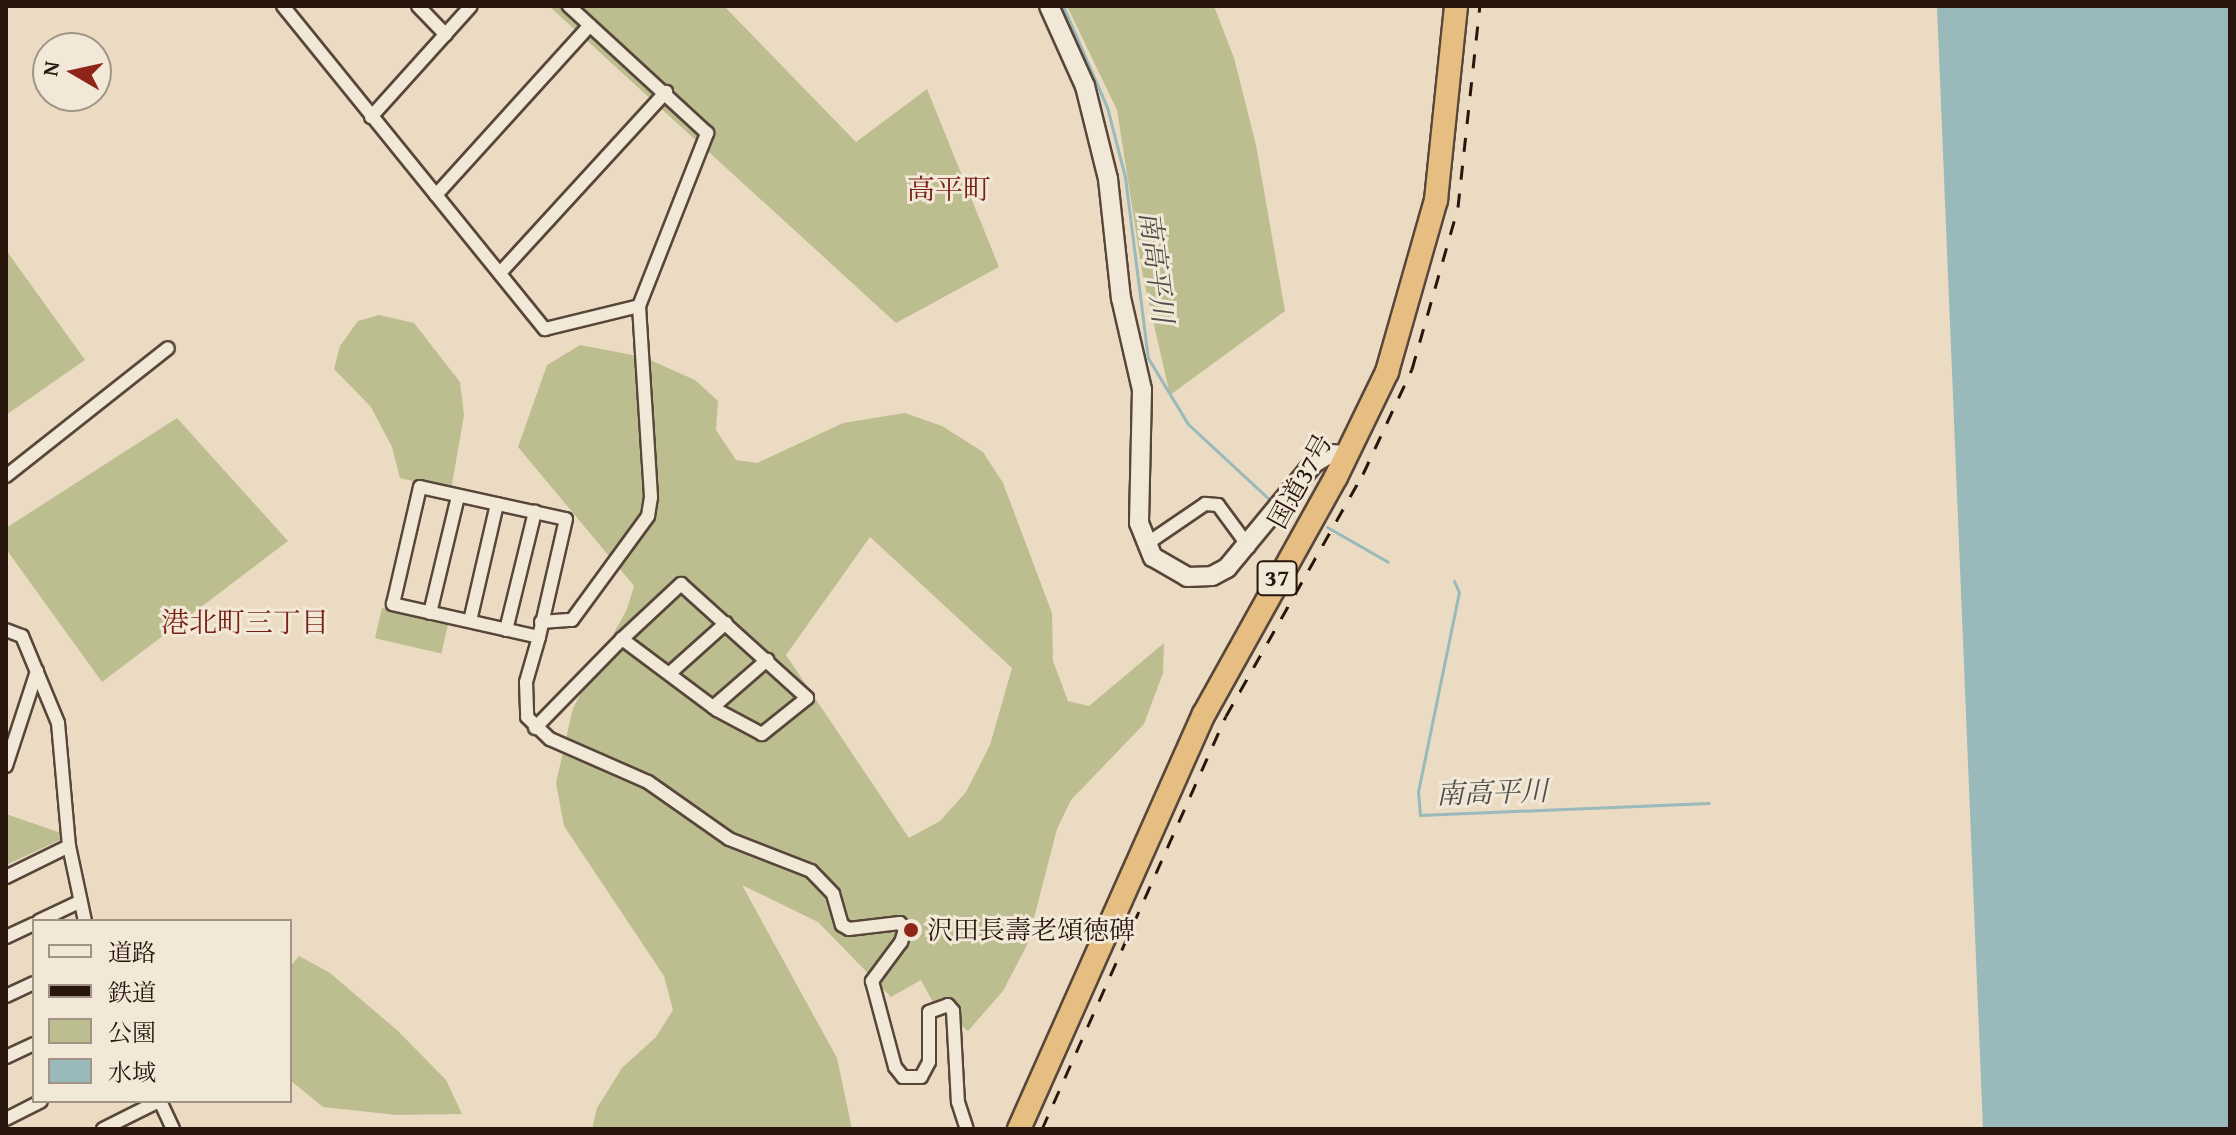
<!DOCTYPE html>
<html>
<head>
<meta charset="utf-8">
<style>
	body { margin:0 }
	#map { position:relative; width:2236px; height:1135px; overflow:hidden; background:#ebdbc2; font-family:"Gentium Book Plus","Noto Serif JP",serif }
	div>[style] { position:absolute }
	.green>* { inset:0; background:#bcbe90; transform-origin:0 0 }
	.water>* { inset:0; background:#99b9ba }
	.stream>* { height:3px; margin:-1.5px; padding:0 1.5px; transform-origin:1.5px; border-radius:1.5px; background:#99b9ba }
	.roads { filter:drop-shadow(2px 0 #59463a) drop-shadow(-2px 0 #59463a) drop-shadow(0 2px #59463a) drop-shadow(0 -2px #59463a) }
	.street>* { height:12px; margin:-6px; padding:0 6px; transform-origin:6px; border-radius:6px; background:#f2e8d7 }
	.secondary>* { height:18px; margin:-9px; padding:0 9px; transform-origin:9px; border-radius:9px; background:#f2e8d7 }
	.highway>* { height:22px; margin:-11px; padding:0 11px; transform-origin:11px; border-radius:11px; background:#e6be81 }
	.rail>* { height:3px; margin-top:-1.5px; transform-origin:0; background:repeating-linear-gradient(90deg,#28150c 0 14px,transparent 0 28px) }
	.dots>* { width:22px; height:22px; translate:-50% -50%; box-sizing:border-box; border:4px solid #f2e8d7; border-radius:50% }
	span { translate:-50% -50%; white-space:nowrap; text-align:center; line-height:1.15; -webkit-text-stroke:6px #f2e8d7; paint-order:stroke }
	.shield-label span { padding:2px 6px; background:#f2e8d7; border:2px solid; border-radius:6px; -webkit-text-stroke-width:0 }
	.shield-label { font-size:24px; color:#28150c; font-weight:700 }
	.street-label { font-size:26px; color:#28150c }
	.poi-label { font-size:26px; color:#28150c }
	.left { translate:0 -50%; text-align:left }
	.neighbourhood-label { font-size:28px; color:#7a1f14 }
	.water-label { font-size:28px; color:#504e49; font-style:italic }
	.frame { position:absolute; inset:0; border:8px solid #28150c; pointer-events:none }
	.legend { position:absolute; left:32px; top:919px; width:260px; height:184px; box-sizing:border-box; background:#f2e8d7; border:2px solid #a19486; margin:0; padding:10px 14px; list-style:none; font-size:24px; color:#28150c }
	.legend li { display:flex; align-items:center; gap:16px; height:40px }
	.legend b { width:40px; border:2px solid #a19486 }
	.north { position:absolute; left:32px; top:32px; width:80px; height:80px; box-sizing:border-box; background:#f2e8d7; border:2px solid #a19486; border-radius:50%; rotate:279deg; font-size:22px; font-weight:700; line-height:32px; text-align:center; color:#28150c }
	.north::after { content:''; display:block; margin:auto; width:28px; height:36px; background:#8f2418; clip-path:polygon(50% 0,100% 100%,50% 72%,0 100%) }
</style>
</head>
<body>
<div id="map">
	<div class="green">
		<div style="clip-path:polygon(549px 6px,724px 6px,856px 142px,927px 89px,999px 267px,896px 323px)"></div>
		<div style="clip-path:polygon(1067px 6px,1214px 6px,1234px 58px,1256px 145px,1285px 311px,1170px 395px,1143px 277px,1117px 110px)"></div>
		<div style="clip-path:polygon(6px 250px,85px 360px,6px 415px)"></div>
		<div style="clip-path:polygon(379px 315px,414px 323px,460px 382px,464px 415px,451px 490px,400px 478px,392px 447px,371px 407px,334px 369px,340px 346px,358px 321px)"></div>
		<div style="clip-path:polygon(evenodd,580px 345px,643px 357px,695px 380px,718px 401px,716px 430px,736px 460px,757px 463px,843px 423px,905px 413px,942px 426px,983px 452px,1003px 483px,1052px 613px,1053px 661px,1068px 701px,1089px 706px,1164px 643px,1163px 673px,1144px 724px,1071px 800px,1057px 829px,1027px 945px,1003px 991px,968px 1031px,935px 1006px,921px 980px,891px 997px,818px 922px,742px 885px,837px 1058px,852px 1129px,592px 1129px,597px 1108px,622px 1068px,656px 1037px,673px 1010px,664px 976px,564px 826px,556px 783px,573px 708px,627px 609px,634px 586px,518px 447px,547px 365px,580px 345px,870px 537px,1012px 668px,990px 745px,966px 792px,940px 821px,909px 838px,786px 655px,870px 537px)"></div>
		<div style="clip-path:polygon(177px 418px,288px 541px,102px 682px,6px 549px,6px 528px)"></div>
		<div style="left:382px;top:608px;width:68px;height:31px;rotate:13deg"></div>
		<div style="clip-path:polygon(6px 814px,61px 833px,60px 840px,6px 865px)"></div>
		<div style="clip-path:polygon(299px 956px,330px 973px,398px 1031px,446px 1080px,462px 1114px,396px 1115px,323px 1107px,290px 1080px,290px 967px)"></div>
	</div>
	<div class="water">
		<div style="clip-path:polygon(1937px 6px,2230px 6px,2230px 1129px,1983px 1129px)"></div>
	</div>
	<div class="stream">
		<div style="left:1063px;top:6px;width:110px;rotate:66.5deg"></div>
		<div style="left:1107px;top:107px;width:72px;rotate:75.6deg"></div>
		<div style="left:1125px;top:177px;width:182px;rotate:82.8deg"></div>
		<div style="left:1148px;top:358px;width:77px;rotate:58.8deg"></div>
		<div style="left:1188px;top:424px;width:109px;rotate:42.8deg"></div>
		<div style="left:1292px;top:510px;width:4px;rotate:34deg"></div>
		<div style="left:1327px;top:527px;width:70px;rotate:29.8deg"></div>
		<div style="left:1454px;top:581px;width:12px;rotate:66deg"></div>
		<div style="left:1459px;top:592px;width:204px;rotate:101.6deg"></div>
		<div style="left:1418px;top:792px;width:23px;rotate:85deg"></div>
		<div style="left:1420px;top:815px;width:289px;rotate:-2.4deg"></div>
	</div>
	<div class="roads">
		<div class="street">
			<div style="left:283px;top:6px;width:416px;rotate:51deg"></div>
			<div style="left:545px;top:329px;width:97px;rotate:-13.7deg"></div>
			<div style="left:418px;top:6px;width:40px;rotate:46deg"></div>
			<div style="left:371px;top:117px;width:149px;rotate:-48deg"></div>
			<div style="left:436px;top:195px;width:229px;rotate:-47.8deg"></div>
			<div style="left:500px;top:273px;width:246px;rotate:-47.5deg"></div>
			<div style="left:6px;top:476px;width:206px;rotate:-38.3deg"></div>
			<div style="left:1145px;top:545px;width:73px;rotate:-34.3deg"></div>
			<div style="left:1205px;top:504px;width:13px;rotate:4deg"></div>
			<div style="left:1218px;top:505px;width:52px;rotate:53.6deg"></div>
			<div style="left:681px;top:584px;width:170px;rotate:42.1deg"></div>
			<div style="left:807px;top:698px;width:58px;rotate:141.3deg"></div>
			<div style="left:762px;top:734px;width:51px;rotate:-151.9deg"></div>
			<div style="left:717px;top:710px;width:119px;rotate:-143.2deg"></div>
			<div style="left:622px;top:639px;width:81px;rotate:-43deg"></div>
			<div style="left:430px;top:613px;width:120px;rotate:-76.5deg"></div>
			<div style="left:470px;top:621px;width:120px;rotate:-77deg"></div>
			<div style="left:541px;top:622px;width:31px;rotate:-4deg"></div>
			<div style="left:572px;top:620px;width:129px;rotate:-53.8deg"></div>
			<div style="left:648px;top:516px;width:19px;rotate:-81deg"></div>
			<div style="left:651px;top:497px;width:191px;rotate:-93.6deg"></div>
			<div style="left:639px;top:306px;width:186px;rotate:-68.5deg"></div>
			<div style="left:707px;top:133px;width:188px;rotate:-137.4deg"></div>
			<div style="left:6px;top:630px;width:17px;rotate:21deg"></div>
			<div style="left:22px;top:636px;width:94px;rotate:67.5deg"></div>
			<div style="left:58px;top:723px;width:123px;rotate:84.9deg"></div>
			<div style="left:69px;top:846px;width:77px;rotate:78deg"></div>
			<div style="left:506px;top:630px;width:122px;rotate:-76.2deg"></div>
			<div style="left:539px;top:637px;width:150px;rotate:-167.3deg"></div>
			<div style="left:393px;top:604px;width:120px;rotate:-77deg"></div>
			<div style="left:420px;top:487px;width:149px;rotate:12.4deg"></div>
			<div style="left:566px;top:519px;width:121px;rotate:102.9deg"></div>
			<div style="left:539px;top:637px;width:47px;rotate:106.1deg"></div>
			<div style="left:526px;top:682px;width:35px;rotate:88deg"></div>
			<div style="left:527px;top:717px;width:32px;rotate:44deg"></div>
			<div style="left:550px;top:739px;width:107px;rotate:23.7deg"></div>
			<div style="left:648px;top:782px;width:99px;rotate:35.1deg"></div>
			<div style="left:729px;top:839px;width:88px;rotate:21.3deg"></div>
			<div style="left:811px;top:871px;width:32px;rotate:46deg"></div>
			<div style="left:833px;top:894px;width:32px;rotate:74deg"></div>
			<div style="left:842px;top:925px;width:8px;rotate:30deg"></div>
			<div style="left:849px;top:929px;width:51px;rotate:-6.7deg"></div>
			<div style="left:900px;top:923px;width:9px;rotate:54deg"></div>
			<div style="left:905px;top:930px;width:13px;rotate:108deg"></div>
			<div style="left:901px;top:942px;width:49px;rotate:126.6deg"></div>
			<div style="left:872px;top:981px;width:89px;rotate:75deg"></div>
			<div style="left:895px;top:1067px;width:13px;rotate:51deg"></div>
			<div style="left:903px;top:1077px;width:18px"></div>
			<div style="left:921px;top:1077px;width:17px;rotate:-62deg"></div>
			<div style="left:929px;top:1062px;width:50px;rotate:-90deg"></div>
			<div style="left:929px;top:1012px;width:20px;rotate:-20deg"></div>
			<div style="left:948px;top:1005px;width:8px;rotate:50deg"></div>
			<div style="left:953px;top:1011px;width:91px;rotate:86.9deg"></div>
			<div style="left:958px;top:1102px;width:28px;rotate:72deg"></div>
			<div style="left:670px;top:673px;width:75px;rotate:-41.8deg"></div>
			<div style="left:713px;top:707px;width:72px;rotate:-41deg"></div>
			<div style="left:535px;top:728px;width:124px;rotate:-45.7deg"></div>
			<div style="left:6px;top:766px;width:100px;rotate:-71.9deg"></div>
			<div style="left:6px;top:877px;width:70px;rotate:-26.2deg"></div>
			<div style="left:39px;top:921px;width:44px;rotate:-25.4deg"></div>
			<div style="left:6px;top:937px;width:31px;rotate:-25deg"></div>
			<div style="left:6px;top:996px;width:31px;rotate:-25deg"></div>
			<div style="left:6px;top:1057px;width:31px;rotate:-25deg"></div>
			<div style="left:160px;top:1101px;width:31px;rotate:65deg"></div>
			<div style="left:6px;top:1119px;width:39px;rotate:-27deg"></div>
			<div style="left:103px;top:1129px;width:63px;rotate:-26.6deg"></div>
		</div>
		<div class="secondary">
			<div style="left:1049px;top:6px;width:88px;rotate:65.8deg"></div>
			<div style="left:1085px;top:86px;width:96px;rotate:76.1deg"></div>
			<div style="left:1108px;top:179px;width:120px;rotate:83.8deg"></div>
			<div style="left:1121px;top:298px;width:94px;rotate:77.1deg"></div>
			<div style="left:1142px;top:390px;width:133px;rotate:91.3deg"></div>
			<div style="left:1139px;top:523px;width:37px;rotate:68deg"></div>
			<div style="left:1153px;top:557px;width:39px;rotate:30deg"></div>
			<div style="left:1187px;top:577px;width:25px;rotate:-2deg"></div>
			<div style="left:1212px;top:576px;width:17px;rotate:-28deg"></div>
			<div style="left:1227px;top:568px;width:136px;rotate:-50.4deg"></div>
			<div style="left:1314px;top:463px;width:17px;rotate:-31deg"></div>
			<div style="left:1329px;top:454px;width:19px;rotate:3deg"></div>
		</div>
		<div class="highway">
			<div style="left:1019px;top:1129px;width:454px;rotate:-66deg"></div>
			<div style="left:1204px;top:714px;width:271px;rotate:-60.9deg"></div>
			<div style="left:1336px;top:477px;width:117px;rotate:-64.1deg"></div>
			<div style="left:1387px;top:372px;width:179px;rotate:-74.1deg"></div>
			<div style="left:1436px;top:200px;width:195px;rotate:-84.1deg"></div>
		</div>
	</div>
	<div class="rail">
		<div style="left:1042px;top:1129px;width:452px;rotate:-66deg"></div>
		<div style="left:1226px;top:716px;width:278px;rotate:-60.5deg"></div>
		<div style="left:1363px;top:474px;width:116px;rotate:-65deg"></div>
		<div style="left:1412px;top:369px;width:168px;rotate:-74.1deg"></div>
		<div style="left:1458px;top:207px;width:202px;rotate:-83.8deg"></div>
	</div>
	<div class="dots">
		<div style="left:911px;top:930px;background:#8f2418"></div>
	</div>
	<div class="shield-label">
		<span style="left:1277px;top:578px">37</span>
	</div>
	<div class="street-label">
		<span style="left:1300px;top:481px;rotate:-61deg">国道37号</span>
	</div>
	<div class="poi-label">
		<span class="left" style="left:927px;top:930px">沢田長壽老頌徳碑</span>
	</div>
	<div class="neighbourhood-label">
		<span style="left:949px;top:189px">高平町</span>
		<span style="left:245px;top:622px">港北町三丁目</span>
	</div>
	<div class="water-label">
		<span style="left:1157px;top:267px;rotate:83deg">南高平川</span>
		<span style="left:1492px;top:792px;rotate:-2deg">南高平川</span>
	</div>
	<div class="frame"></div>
	<ul class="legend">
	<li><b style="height:10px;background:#f2e8d7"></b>道路</li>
	<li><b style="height:10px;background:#28150c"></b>鉄道</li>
	<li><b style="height:22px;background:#bcbe90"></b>公園</li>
	<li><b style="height:22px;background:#99b9ba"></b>水域</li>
	</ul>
	<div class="north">N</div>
</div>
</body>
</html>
